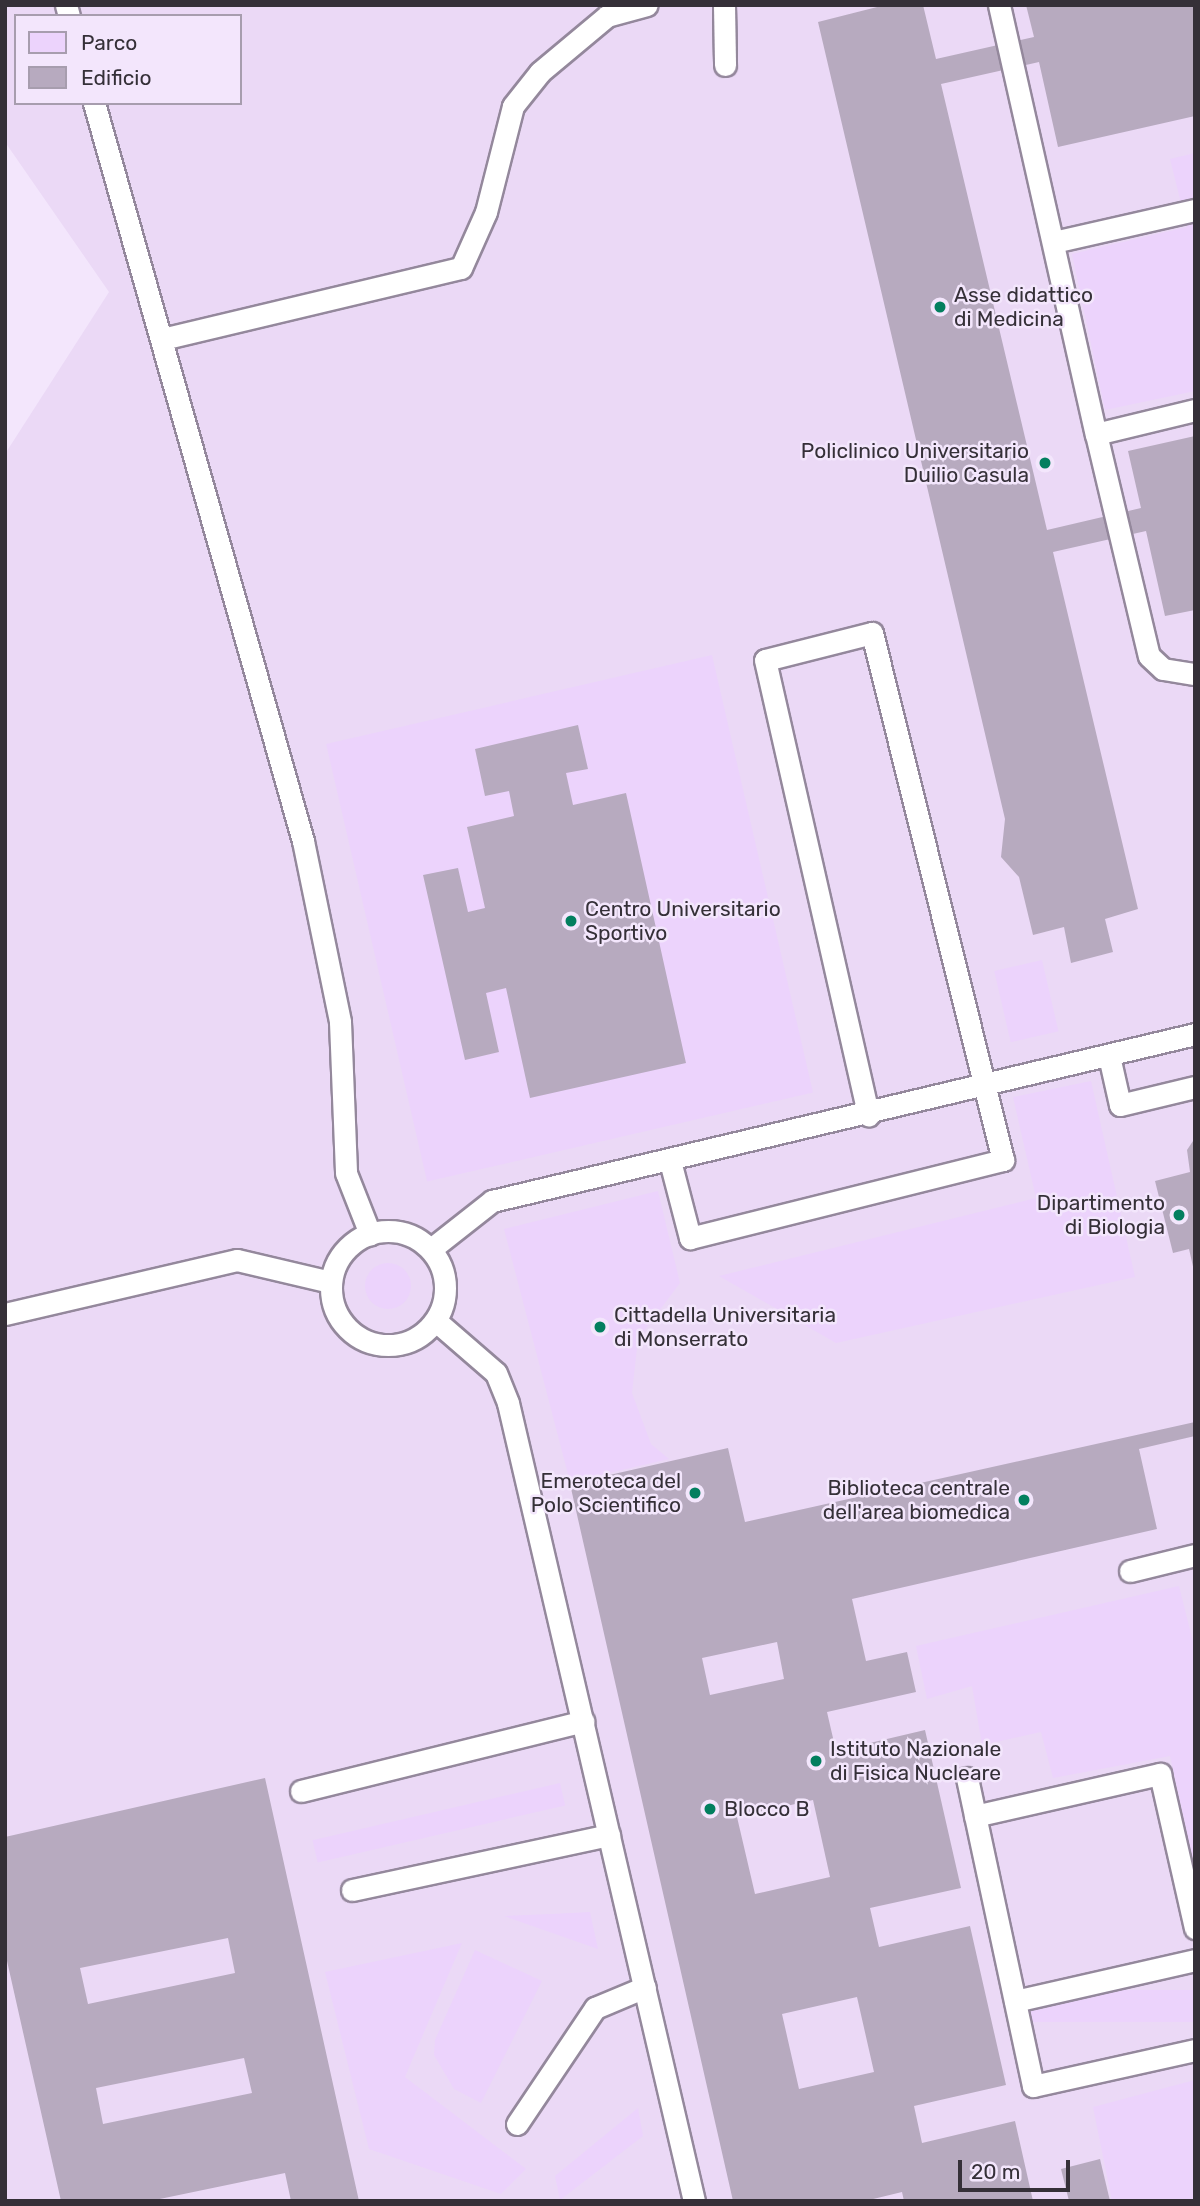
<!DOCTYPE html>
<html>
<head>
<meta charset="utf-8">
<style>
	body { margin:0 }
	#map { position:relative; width:1200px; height:2206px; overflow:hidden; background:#f3e6fc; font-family:Rubik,sans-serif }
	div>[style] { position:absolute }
	.built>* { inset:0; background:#ebd9f6 }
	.green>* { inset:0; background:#ecd3fc; transform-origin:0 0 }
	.round { border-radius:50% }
	.building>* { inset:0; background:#b7aabf }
	.roads { filter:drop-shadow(2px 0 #94889c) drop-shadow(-2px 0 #94889c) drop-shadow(0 2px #94889c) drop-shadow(0 -2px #94889c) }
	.service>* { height:21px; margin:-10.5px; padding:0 10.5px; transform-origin:10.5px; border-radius:10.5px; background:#fff }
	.service>.ring { margin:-10.5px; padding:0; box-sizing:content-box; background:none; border:21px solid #fff; border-radius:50% }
	.dots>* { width:19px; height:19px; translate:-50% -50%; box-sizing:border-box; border:4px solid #f3e6fc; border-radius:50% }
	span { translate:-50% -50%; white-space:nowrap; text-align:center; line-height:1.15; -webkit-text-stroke:5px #f3e6fc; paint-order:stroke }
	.poi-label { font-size:21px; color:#353038 }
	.left { translate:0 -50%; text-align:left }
	.right { translate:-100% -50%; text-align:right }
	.frame { position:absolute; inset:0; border:7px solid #353038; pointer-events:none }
	.legend { position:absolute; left:14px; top:14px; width:228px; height:91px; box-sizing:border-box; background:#f3e6fc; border:2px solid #a79dae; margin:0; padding:9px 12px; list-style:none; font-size:21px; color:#353038 }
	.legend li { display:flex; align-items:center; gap:14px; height:35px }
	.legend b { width:35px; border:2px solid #a79dae }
	.scale { position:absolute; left:958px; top:2160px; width:112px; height:32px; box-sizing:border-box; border:4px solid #353038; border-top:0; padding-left:9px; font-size:21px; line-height:24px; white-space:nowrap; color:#353038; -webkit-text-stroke:5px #f3e6fc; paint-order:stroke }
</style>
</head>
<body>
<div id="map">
	<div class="built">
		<div style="clip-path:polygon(evenodd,5px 5px,1195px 5px,1195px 2201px,5px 2201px,5px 454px,109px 292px,5px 142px,5px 5px,16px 16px,240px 16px,240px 103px,16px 103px,16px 16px)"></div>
	</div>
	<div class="green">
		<div style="clip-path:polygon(1195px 153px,1195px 391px,1105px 410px,1072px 254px,1187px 227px,1170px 159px)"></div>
		<div style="left:712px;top:655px;width:449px;height:396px;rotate:77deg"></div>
		<div style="left:1042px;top:960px;width:73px;height:49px;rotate:77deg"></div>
		<div style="clip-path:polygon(1091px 1081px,1135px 1277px,836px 1343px,719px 1276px,1036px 1198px,1013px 1097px)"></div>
		<div style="clip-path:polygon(658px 1191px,680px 1283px,638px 1339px,632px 1393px,651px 1444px,669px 1459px,570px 1482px,504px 1229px)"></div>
		<div class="round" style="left:365px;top:1263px;width:46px;height:46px"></div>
		<div style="clip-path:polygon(1179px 1586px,1195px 1650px,1195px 1870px,1170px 1756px,1053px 1778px,1041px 1732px,982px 1745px,972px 1686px,927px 1699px,916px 1646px)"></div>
		<div style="left:560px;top:1783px;width:23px;height:254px;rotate:77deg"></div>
		<div style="clip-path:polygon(590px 1912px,598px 1949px,504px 1916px,552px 1914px)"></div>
		<div style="clip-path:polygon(462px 1943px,405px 2077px,526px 2169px,501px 2194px,369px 2149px,325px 1972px)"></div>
		<div style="clip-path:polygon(475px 1950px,542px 1981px,481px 2103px,454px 2089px,434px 2055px,435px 2040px)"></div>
		<div style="left:1195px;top:1990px;width:32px;height:164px;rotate:90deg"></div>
		<div style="clip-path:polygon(1195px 2080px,1195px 2201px,1112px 2201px,1093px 2107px)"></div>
		<div style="clip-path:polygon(638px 2108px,643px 2136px,560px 2200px,555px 2176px)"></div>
	</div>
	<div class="building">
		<div style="clip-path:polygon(885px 5px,923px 5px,936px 59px,1034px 37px,1026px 5px,1195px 5px,1195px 116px,1058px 147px,1039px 62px,941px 84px,1047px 530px,1141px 508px,1128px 451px,1195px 436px,1195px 610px,1165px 616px,1146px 531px,1053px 552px,1138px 909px,1105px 919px,1113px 952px,1071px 963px,1064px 927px,1033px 935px,1019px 877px,1001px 857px,1005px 819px,818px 22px)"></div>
		<div style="clip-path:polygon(578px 725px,588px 769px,566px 773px,573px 805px,626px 793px,686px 1063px,530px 1098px,506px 988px,486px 993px,499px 1052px,465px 1060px,423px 875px,458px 868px,468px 912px,485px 908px,467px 827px,514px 816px,509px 791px,485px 796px,475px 749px)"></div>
		<div style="clip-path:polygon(1195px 1138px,1195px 1270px,1194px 1271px,1189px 1249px,1173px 1253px,1155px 1181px,1190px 1172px,1187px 1150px)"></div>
		<div style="clip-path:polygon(evenodd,1195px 1422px,1195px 1436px,1139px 1449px,1157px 1529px,852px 1599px,866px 1661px,907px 1652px,916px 1692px,827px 1712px,836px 1751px,925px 1730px,961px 1888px,870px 1908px,879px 1947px,970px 1926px,1006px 2085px,914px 2106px,922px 2143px,1015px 2121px,1033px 2201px,904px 2201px,902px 2192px,865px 2201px,733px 2201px,570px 1484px,728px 1448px,745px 1522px,1195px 1422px,777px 1642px,784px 1679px,710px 1695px,702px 1658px,777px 1642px,1195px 1422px,813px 1800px,830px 1877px,755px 1894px,737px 1817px,813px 1800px,1195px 1422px,857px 1997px,874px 2072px,799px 2089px,782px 2014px,857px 1997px)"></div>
		<div style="clip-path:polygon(evenodd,265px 1778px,359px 2201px,291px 2201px,285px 2173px,150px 2201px,61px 2201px,5px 1952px,5px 1837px,265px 1778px,228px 1938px,235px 1973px,88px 2004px,80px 1968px,228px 1938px,265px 1778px,244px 2058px,252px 2093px,103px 2124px,96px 2088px,244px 2058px)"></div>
		<div style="clip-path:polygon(1100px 2159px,1110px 2201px,1069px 2201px,1061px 2169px)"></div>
	</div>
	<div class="roads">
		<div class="service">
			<div style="left:66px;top:5px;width:11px;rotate:75deg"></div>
			<div style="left:724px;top:5px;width:60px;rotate:89deg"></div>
			<div style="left:999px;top:5px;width:440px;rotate:77.3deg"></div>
			<div style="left:94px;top:103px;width:767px;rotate:74.19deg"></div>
			<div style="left:303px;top:841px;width:185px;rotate:78.4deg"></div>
			<div style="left:340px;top:1022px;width:151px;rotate:87.7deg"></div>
			<div style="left:346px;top:1173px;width:66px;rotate:68.5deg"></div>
			<div style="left:1054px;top:242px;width:145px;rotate:-12.8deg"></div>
			<div style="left:162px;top:339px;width:307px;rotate:-13.4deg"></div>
			<div style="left:461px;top:268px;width:61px;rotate:-65.9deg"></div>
			<div style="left:486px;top:212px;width:109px;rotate:-75.7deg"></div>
			<div style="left:513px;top:106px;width:43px;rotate:-51.5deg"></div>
			<div style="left:540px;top:72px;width:87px;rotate:-39.9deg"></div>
			<div style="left:607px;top:16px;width:41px;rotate:-15.4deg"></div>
			<div style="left:1195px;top:410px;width:102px;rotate:166.4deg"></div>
			<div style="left:1096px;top:434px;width:228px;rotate:76.6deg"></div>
			<div style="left:1149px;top:656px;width:19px;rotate:43deg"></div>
			<div style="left:1163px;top:669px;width:32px;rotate:9deg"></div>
			<div style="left:1109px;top:1056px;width:50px;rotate:77.3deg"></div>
			<div style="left:1120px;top:1105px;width:77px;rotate:-13.5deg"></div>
			<div style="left:670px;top:1161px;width:80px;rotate:75.4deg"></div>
			<div style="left:690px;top:1238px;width:323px;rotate:-14deg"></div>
			<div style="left:1003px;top:1160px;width:543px;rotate:-103.96deg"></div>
			<div style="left:872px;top:633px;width:110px;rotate:165.8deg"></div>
			<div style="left:765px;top:660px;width:467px;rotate:77.2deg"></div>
			<div class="ring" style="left:331px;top:1231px;width:93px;height:93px"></div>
			<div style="left:431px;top:1249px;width:78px;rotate:-38.2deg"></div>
			<div style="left:492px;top:1201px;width:723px;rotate:-13.36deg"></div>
			<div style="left:5px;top:1314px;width:238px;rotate:-13.1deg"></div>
			<div style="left:237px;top:1260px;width:96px;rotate:13.3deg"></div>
			<div style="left:436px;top:1321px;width:79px;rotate:40.9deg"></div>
			<div style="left:496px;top:1373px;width:32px;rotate:68deg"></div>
			<div style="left:508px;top:1403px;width:819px;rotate:76.88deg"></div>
			<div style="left:1130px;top:1571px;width:67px;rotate:-13.8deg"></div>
			<div style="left:967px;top:1778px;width:315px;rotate:77.9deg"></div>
			<div style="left:1033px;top:2086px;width:166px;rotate:-12.5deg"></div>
			<div style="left:301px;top:1791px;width:291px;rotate:-13.9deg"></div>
			<div style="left:975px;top:1816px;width:190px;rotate:-12.8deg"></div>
			<div style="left:1160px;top:1774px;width:158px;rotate:77.2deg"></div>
			<div style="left:352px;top:1890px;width:263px;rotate:-12.1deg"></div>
			<div style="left:1015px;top:2001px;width:185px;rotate:-12.8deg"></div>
			<div style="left:517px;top:2124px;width:140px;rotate:-56.1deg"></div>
			<div style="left:595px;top:2008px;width:54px;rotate:-22.8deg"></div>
		</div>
	</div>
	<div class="dots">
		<div style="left:940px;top:307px;background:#037f5f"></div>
		<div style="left:1045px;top:463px;background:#037f5f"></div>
		<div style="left:571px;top:921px;background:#037f5f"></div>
		<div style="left:1179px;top:1215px;background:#037f5f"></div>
		<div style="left:600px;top:1327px;background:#037f5f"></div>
		<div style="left:695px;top:1493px;background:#037f5f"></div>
		<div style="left:1024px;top:1500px;background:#037f5f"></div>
		<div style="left:816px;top:1761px;background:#037f5f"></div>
		<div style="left:710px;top:1809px;background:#037f5f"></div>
	</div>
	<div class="poi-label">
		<span class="left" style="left:954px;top:307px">Asse didattico<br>di Medicina</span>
		<span class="right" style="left:1029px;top:463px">Policlinico Universitario<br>Duilio Casula</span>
		<span class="left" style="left:585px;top:921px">Centro Universitario<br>Sportivo</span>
		<span class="right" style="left:1165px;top:1215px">Dipartimento<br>di Biologia</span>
		<span class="left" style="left:614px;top:1327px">Cittadella Universitaria<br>di Monserrato</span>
		<span class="right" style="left:681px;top:1493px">Emeroteca del<br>Polo Scientifico</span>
		<span class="right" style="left:1010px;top:1500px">Biblioteca centrale<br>dell'area biomedica</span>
		<span class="left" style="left:830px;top:1761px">Istituto Nazionale<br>di Fisica Nucleare</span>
		<span class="left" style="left:724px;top:1809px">Blocco B</span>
	</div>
	<div class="frame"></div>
	<ul class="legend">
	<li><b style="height:19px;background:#ecd3fc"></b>Parco</li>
	<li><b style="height:19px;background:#b7aabf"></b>Edificio</li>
	</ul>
	<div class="scale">20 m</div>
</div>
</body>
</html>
